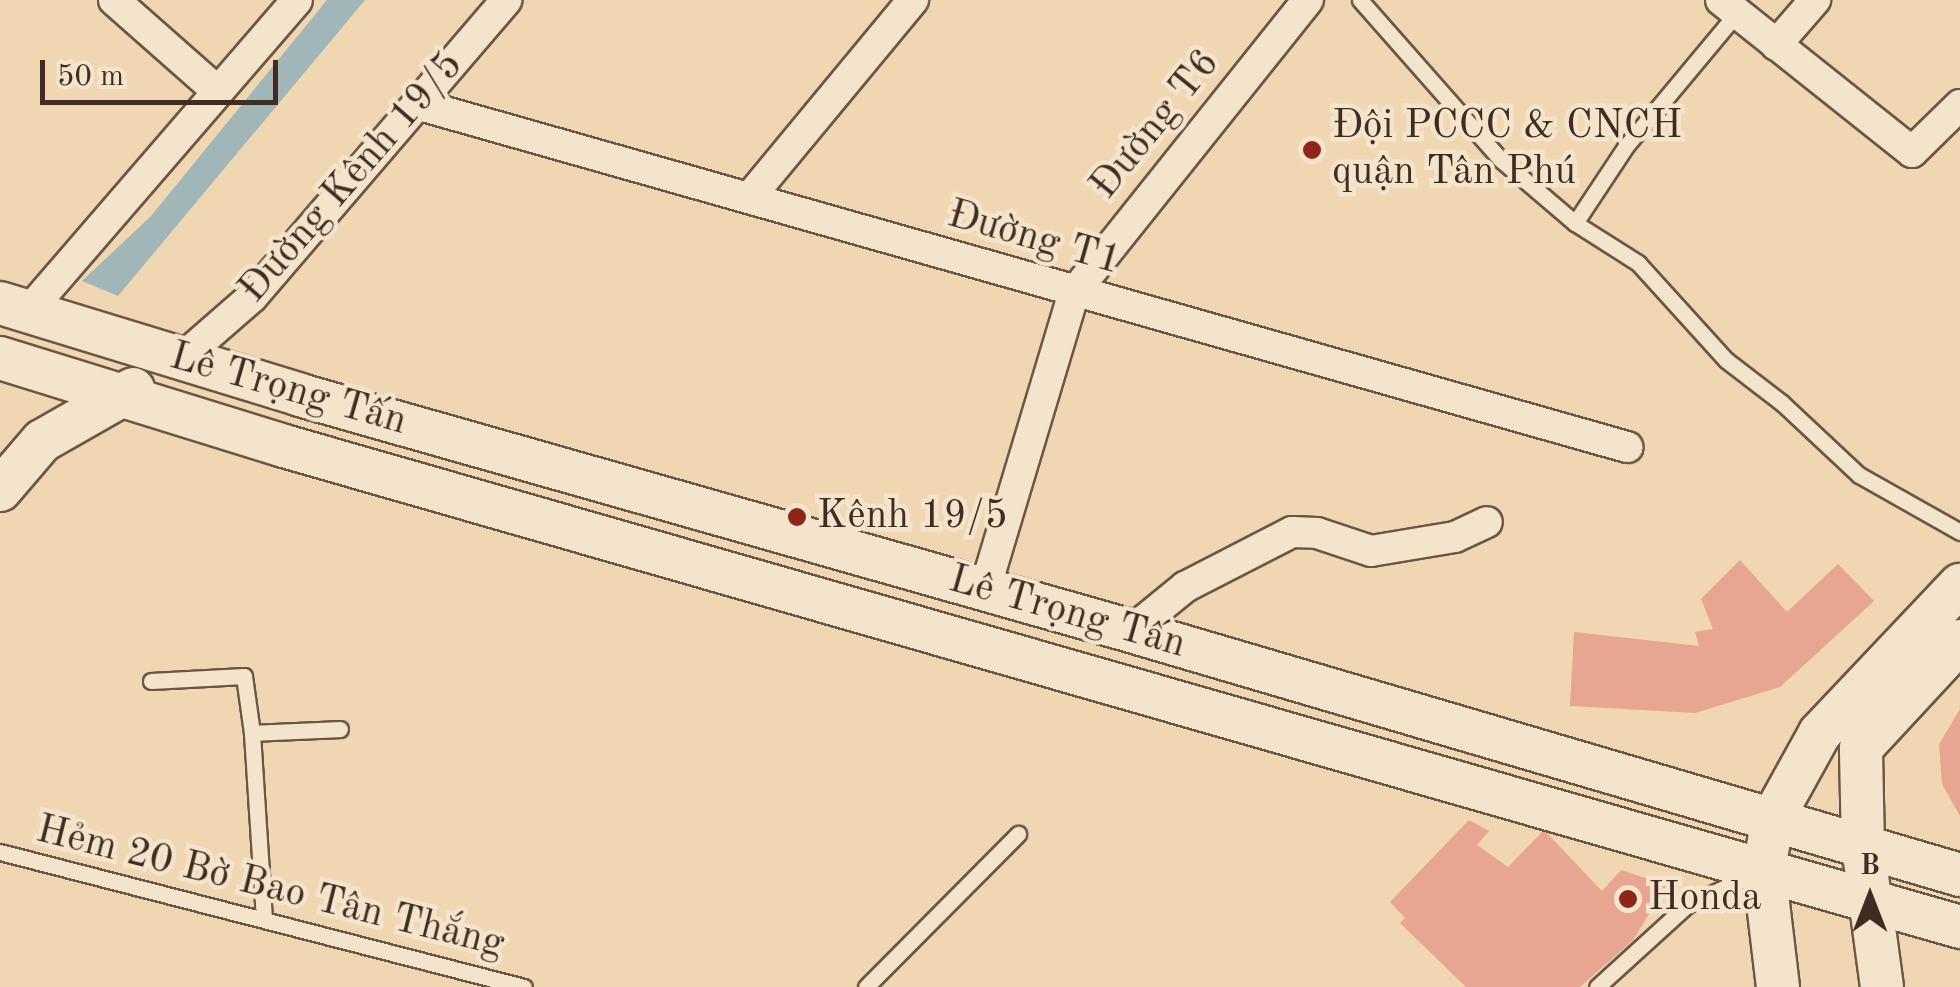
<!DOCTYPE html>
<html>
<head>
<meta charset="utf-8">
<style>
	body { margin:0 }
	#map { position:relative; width:1960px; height:987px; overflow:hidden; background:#f0d6b1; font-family:"Old Standard TT",serif }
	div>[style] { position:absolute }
	.water>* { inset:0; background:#a0b6b8 }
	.building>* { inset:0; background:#e8a592 }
	.roads { filter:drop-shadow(2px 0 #6c5646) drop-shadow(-2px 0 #6c5646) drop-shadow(0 2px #6c5646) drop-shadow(0 -2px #6c5646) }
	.lane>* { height:15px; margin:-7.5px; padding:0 7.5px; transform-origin:7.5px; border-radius:7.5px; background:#f5e4cc }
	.street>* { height:30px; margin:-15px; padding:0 15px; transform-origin:15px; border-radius:15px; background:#f5e4cc }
	.secondary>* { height:42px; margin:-21px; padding:0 21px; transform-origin:21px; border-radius:21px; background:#f5e4cc }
	.dots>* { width:28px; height:28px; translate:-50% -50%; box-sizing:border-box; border:5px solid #f5e4cc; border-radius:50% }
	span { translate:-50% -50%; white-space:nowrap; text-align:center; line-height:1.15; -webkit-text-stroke:9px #f5e4cc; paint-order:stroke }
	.street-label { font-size:40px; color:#402c22 }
	.poi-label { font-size:40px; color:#402c22 }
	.left { translate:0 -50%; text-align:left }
	.north { position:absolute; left:1820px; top:847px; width:100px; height:100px; -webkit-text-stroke:8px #f5e4cc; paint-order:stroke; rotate:0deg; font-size:28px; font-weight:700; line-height:40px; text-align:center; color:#402c22 }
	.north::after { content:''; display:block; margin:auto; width:35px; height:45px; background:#402c22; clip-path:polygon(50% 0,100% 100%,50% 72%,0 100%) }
	.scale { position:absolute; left:40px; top:60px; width:238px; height:45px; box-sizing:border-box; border:5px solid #402c22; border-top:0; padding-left:12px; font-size:30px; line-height:35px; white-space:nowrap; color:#402c22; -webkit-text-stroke:8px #f5e4cc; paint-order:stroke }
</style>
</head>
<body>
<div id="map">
	<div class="water">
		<div style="clip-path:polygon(327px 0,365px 0,118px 296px,82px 281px,151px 216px)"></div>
	</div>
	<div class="building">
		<div style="clip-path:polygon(1740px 560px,1787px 612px,1838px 564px,1874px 601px,1780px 687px,1695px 713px,1570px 706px,1574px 632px,1699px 646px,1695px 632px,1713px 629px,1701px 599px)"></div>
		<div style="clip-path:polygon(1960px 709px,1960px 816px,1942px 784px,1939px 744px)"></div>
		<div style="clip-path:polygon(1469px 820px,1489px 831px,1477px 845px,1508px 867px,1544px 830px,1602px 891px,1621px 870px,1667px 885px,1633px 940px,1580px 987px,1466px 987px,1400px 923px,1405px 918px,1390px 902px)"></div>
	</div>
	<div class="roads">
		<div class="lane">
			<div style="left:1360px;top:0;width:212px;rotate:48.6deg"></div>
			<div style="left:1500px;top:159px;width:99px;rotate:40.5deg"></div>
			<div style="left:1575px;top:223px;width:75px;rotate:32.4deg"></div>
			<div style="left:1638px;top:263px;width:131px;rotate:47.8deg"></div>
			<div style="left:1726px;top:360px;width:71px;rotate:37.5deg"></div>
			<div style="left:1782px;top:403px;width:105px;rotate:43.1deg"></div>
			<div style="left:1859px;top:475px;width:116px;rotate:29.4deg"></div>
			<div style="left:1575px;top:223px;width:92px;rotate:-56.5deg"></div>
			<div style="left:1626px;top:146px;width:173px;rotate:-50.2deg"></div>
			<div style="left:151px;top:681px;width:93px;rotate:-3.1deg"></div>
			<div style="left:244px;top:676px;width:58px;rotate:82deg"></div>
			<div style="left:0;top:852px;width:541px;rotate:14.45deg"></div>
			<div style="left:264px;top:919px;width:186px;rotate:-93.7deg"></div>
			<div style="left:252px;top:733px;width:88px;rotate:-2.6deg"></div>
			<div style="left:866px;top:987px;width:216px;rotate:-45.2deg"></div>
			<div style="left:1597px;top:987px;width:122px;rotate:-42.3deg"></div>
			<div style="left:1687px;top:905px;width:69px;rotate:-24.7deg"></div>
		</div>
		<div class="street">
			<div style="left:114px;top:0;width:136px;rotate:41.4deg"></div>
			<div style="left:1721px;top:0;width:244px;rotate:38.5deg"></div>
			<div style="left:1912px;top:152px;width:67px;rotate:-44.4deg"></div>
			<div style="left:1776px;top:45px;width:60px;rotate:-49.1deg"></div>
			<div style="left:420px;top:105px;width:1255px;rotate:15.82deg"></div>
			<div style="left:750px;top:197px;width:256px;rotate:-50.4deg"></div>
			<div style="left:27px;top:313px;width:413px;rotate:-49.2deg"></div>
			<div style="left:181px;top:359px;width:94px;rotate:-41.1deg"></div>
			<div style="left:252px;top:297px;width:391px;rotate:-49.4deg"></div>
			<div style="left:985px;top:589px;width:309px;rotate:-73.3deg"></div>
			<div style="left:1074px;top:293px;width:375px;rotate:-51.4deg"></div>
			<div style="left:1131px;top:631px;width:70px;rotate:-39.2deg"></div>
			<div style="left:1185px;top:587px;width:120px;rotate:-27.2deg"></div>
			<div style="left:1292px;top:532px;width:25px;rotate:2deg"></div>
			<div style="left:1317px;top:533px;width:57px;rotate:18.4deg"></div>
			<div style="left:1371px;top:551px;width:85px;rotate:-9.5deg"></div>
			<div style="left:1455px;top:537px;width:35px;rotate:-25deg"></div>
		</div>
		<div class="secondary">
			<div style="left:0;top:303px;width:314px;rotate:17deg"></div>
			<div style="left:300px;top:395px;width:864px;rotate:15.85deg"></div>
			<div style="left:1131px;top:631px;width:864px;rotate:16.4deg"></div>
			<div style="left:0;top:358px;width:297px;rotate:17.2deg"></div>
			<div style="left:284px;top:446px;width:1744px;rotate:16.01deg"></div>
			<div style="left:0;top:490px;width:65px;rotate:-49.4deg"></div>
			<div style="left:42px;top:441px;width:105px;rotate:-29.7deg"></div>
			<div style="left:1778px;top:987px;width:119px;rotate:-96.8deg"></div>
			<div style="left:1764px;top:869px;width:52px;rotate:-80deg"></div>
			<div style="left:1773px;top:818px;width:97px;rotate:-61.1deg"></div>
			<div style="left:1820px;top:733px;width:204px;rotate:-46.6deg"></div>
			<div style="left:1882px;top:987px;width:141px;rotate:-97.7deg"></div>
			<div style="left:1863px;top:847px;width:99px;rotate:-91.2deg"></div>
			<div style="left:1861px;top:748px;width:146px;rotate:-47.2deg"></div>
		</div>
	</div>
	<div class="dots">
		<div style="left:1312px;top:150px;background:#8f2418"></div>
		<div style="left:797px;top:517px;background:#8f2418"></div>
		<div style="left:1628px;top:899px;background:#8f2418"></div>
	</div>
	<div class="street-label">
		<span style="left:1156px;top:125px;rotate:-51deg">Đường T6</span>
		<span style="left:352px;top:178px;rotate:-49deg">Đường Kênh 19/5</span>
		<span style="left:1034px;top:239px;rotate:16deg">Đường T1</span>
		<span style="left:288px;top:390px;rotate:16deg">Lê Trọng Tấn</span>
		<span style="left:1067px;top:613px;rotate:16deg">Lê Trọng Tấn</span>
		<span style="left:270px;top:888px;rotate:14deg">Hẻm 20 Bờ Bao Tân Thắng</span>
	</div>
	<div class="poi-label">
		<span class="left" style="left:1332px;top:150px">Đội PCCC &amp; CNCH<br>quận Tân Phú</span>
		<span class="left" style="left:817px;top:517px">Kênh 19/5</span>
		<span class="left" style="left:1648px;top:899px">Honda</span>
	</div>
	<div class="north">B</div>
	<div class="scale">50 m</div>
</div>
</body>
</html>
